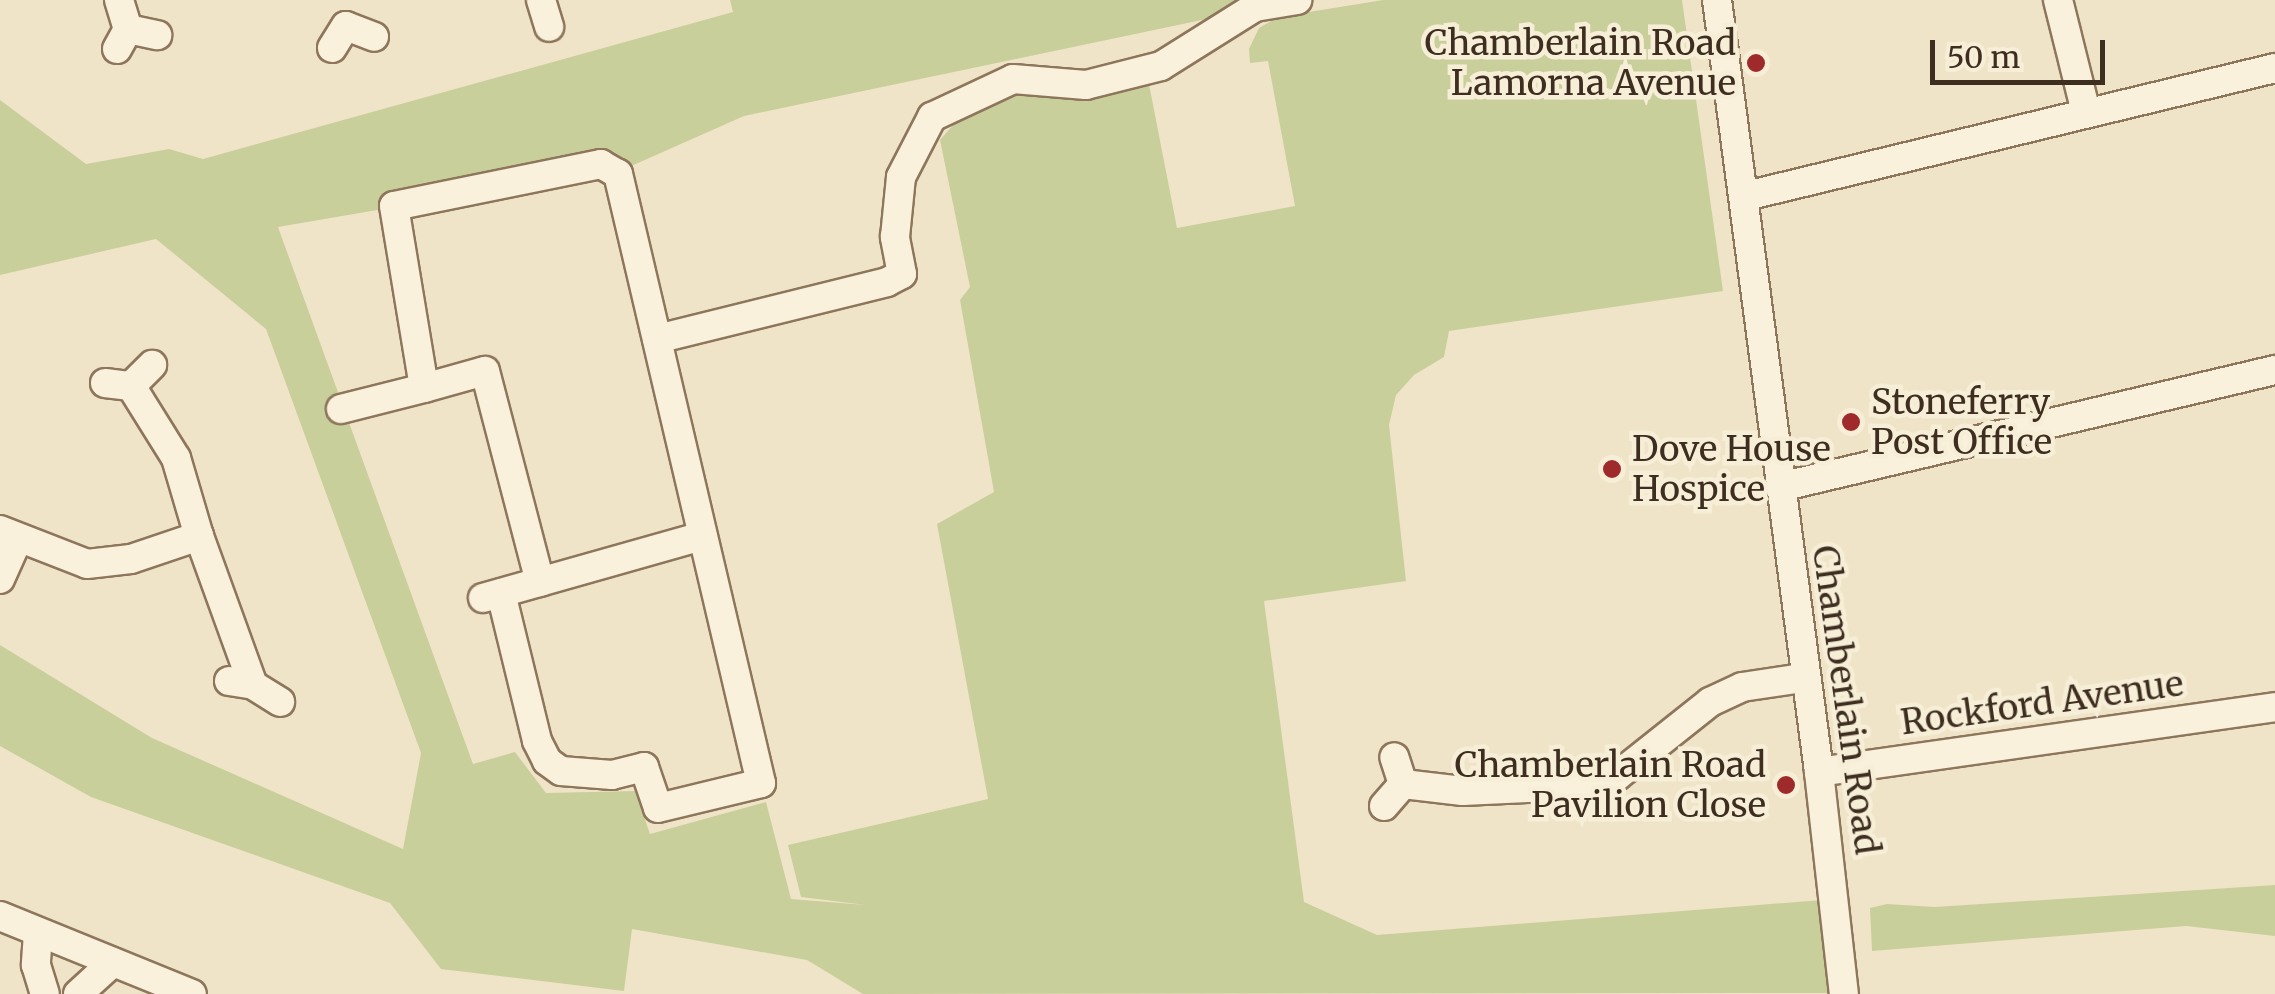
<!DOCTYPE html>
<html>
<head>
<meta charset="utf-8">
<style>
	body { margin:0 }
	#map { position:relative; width:2275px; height:994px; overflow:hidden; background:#f0e4c8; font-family:Merriweather,serif }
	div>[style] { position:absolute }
	.green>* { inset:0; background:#c9cf9b }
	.roads { filter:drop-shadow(2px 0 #8d765c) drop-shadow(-2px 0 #8d765c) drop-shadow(0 2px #8d765c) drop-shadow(0 -2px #8d765c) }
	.minor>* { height:28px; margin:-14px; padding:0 14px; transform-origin:14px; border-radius:14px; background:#faf1dc }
	.dots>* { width:28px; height:28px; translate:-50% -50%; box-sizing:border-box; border:5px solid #f7eed8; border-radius:50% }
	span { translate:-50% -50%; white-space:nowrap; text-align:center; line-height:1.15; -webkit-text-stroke:9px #f7eed8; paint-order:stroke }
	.poi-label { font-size:35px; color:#3d2e20 }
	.right { translate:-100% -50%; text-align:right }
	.left { translate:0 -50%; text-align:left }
	.street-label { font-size:35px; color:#3d2e20 }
	.scale { position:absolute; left:1930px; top:40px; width:175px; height:45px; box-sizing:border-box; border:5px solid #3d2e20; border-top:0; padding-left:12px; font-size:30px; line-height:35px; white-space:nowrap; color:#3d2e20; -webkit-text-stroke:8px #f7eed8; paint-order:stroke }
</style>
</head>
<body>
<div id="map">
	<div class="green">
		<div style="clip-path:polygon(730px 0,1297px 0,744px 116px,629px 167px,278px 227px,473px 764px,515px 752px,546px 793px,635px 791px,650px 834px,766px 802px,791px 899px,866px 905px,801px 897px,788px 845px,988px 799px,937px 524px,994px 492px,960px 300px,970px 287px,940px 140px,961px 116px,1000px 97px,1040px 91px,1125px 92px,1149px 84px,1177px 228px,1295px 206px,1268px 61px,1250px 63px,1249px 49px,1259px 28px,1278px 17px,1383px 0,1682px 0,1723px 291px,1449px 331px,1444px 357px,1414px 375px,1396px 395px,1389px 425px,1406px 581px,1264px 601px,1304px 902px,1377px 935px,1834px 899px,1844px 993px,863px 994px,807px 960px,632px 929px,624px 991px,441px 969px,390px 903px,91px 797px,0 746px,0 645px,152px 738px,403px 849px,421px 753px,266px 329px,156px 239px,0 275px,0 100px,86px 164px,169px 149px,203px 159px,733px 12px)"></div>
		<div style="clip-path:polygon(2275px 885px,2275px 936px,2186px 926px,1872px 951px,1870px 908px,1887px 904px,1935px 907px)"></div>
	</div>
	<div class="roads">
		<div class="minor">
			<div style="left:119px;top:0;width:30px;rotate:73deg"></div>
			<div style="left:541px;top:0;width:28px;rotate:73deg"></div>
			<div style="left:1717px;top:0;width:779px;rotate:82.47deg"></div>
			<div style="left:1819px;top:772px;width:223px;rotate:83.6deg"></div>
			<div style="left:2058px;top:0;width:115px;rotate:76deg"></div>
			<div style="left:332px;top:48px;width:26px;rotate:-58deg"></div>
			<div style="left:346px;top:26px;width:30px;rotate:21deg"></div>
			<div style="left:117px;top:49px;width:23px;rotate:-61deg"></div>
			<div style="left:128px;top:29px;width:30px;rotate:12deg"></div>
			<div style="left:1746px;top:196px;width:544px;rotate:-13.6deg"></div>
			<div style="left:657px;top:339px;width:237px;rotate:-13.9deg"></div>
			<div style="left:887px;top:282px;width:17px;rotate:-28deg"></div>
			<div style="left:902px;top:274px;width:38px;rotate:-101deg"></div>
			<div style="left:895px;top:237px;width:60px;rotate:-84.3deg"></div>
			<div style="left:901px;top:177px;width:68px;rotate:-62.7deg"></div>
			<div style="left:932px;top:117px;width:89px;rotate:-25.1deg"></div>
			<div style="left:1013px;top:79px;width:73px;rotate:4.7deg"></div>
			<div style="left:1086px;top:85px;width:77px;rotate:-14.2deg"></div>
			<div style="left:1161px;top:66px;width:111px;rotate:-32.1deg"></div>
			<div style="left:1255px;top:7px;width:43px;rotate:-9.5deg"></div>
			<div style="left:105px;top:383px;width:26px;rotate:7deg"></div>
			<div style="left:131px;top:386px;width:30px;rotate:-45deg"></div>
			<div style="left:131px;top:386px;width:85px;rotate:58deg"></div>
			<div style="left:176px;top:458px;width:81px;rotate:73.6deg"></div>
			<div style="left:199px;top:536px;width:158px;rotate:70.1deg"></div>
			<div style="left:341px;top:409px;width:86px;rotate:-14.2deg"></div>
			<div style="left:1780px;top:487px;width:509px;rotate:-13.3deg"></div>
			<div style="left:0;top:530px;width:93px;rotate:21.3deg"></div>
			<div style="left:87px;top:564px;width:44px;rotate:-6.5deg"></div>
			<div style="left:131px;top:559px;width:72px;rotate:-18.7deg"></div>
			<div style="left:0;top:579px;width:44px;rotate:-65.8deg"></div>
			<div style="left:501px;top:593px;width:152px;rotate:76.3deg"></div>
			<div style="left:537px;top:741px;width:22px;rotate:63deg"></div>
			<div style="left:547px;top:761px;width:17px;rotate:36deg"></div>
			<div style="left:561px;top:771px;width:51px;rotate:4.5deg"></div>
			<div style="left:612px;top:775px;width:33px;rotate:-14deg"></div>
			<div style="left:644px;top:767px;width:43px;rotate:71.1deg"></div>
			<div style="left:658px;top:808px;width:106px;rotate:-13.6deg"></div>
			<div style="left:761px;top:783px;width:626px;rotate:-103.21deg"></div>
			<div style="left:618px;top:174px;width:20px;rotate:-150deg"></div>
			<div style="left:601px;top:164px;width:211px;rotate:168.5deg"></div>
			<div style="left:394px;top:206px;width:184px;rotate:80.6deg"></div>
			<div style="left:424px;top:388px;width:63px;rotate:-15.6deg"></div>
			<div style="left:485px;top:371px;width:218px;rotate:75.4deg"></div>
			<div style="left:483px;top:598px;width:228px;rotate:-15.8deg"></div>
			<div style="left:229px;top:681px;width:24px;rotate:9deg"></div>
			<div style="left:253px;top:685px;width:32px;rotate:32deg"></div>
			<div style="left:1819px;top:772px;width:461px;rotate:-8.1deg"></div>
			<div style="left:1403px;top:784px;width:60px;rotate:6.7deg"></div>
			<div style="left:1463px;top:791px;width:86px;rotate:-2.7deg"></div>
			<div style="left:1549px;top:787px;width:69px;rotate:-9.2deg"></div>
			<div style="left:1617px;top:776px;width:119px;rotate:-38.5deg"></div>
			<div style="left:1710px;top:702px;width:35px;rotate:-25deg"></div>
			<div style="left:1742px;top:687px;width:62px;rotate:-8.4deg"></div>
			<div style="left:1384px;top:806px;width:29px;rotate:-49deg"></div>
			<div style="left:1403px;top:784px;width:28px;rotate:-108deg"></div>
			<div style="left:0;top:916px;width:207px;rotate:22.1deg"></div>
			<div style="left:38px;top:933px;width:32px;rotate:94deg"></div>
			<div style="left:36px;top:965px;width:30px;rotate:73deg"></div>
			<div style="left:78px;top:994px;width:47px;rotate:-42.4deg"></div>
		</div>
	</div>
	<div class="dots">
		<div style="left:1756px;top:63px;background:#9e2a2b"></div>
		<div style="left:1851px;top:422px;background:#9e2a2b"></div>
		<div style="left:1612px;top:469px;background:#9e2a2b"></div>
		<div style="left:1786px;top:785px;background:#9e2a2b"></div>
	</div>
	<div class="poi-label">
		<span class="right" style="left:1736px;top:63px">Chamberlain Road<br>Lamorna Avenue</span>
		<span class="left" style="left:1871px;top:422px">Stoneferry<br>Post Office</span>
		<span class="left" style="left:1632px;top:469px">Dove House<br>Hospice</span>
		<span class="right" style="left:1766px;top:785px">Chamberlain Road<br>Pavilion Close</span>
	</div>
	<div class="street-label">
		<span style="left:1846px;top:700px;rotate:82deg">Chamberlain Road</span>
		<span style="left:2042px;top:703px;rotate:-8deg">Rockford Avenue</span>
	</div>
	<div class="scale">50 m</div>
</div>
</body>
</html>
